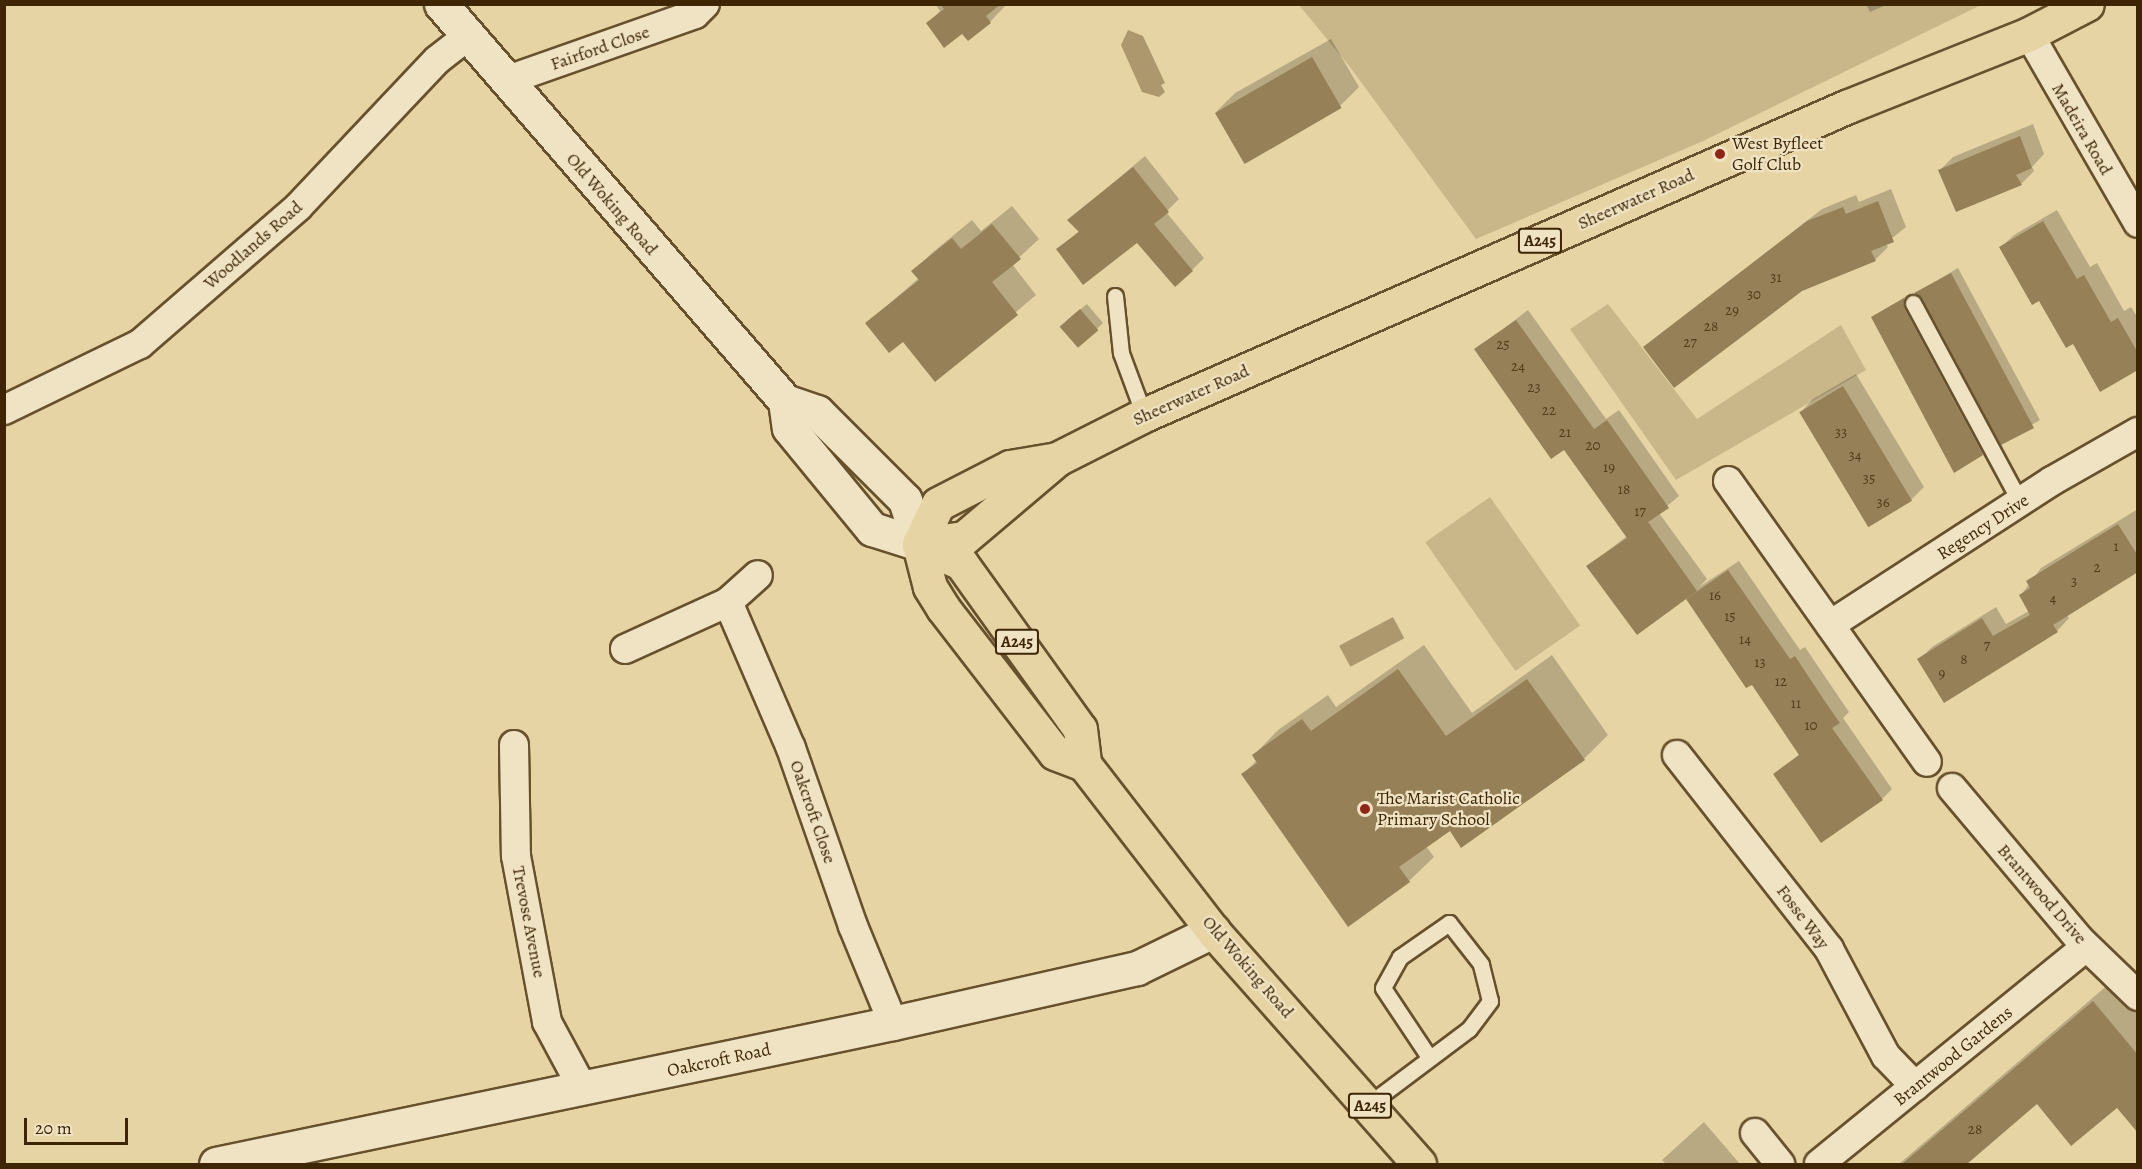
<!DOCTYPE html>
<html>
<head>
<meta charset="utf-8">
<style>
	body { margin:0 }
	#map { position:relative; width:2142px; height:1169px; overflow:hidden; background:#e6d4a4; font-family:Alegreya,serif }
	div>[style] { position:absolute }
	.green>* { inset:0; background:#c9b689; transform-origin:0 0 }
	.water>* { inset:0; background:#ad986e; transform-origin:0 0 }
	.shadow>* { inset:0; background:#0003 }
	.building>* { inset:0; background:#958058; transform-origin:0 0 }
	.roads { filter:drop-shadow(2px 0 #67512d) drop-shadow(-2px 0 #67512d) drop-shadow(0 2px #67512d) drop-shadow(0 -2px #67512d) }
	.lane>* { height:15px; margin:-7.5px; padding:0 7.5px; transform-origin:7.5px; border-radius:7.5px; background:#efe3c4 }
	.street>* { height:28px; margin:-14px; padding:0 14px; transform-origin:14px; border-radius:14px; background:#efe3c4 }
	.secondary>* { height:33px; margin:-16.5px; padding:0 16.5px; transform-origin:16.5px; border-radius:16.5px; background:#efe3c4 }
	.primary>* { height:33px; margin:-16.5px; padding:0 16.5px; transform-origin:16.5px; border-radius:16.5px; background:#e6d4a4 }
	.dots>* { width:16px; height:16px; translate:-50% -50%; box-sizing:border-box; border:3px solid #efe3c4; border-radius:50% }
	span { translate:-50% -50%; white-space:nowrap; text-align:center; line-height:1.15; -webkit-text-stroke:4.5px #efe3c4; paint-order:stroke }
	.number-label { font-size:15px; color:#533c1a }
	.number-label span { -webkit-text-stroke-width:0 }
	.shield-label span { padding:2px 4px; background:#efe3c4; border:2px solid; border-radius:4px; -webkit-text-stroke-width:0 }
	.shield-label { font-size:16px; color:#3d2505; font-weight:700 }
	.street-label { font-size:18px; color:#3d2505 }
	.poi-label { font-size:18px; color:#3d2505 }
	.left { translate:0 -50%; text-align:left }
	.frame { position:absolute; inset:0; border:6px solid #3d2505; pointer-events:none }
	.scale { position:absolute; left:24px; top:1118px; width:104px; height:27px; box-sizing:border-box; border:3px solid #3d2505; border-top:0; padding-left:8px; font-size:18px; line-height:21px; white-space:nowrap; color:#3d2505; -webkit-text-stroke:4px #efe3c4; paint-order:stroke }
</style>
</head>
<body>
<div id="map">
	<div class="green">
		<div style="clip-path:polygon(1299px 5px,1981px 5px,1703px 141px,1476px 239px,1350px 67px)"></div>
		<div style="clip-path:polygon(1608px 304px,1697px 419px,1841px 325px,1866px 370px,1676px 480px,1570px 329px)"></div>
		<div style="left:1490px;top:497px;width:157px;height:79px;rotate:55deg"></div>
	</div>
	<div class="water">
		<div style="clip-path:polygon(1128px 30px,1143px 36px,1165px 83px,1161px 85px,1165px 92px,1159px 97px,1142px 92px,1121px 45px)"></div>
		<div style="left:1393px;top:617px;width:24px;height:61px;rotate:62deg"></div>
	</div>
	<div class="shadow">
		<div style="clip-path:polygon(935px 4px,1007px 4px,990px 22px,963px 32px,928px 23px,940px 11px)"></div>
		<div style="clip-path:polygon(1866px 4px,1888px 4px,1870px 12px)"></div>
		<div style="clip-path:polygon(1331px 39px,1359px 87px,1340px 106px,1216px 112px,1235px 93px)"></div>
		<div style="clip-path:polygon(2033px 124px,2044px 154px,2032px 167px,2034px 171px,2021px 184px,1956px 211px,1940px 170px,1953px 157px)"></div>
		<div style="clip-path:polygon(1145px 156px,1179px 199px,1166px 212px,1204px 258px,1192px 270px,1137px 240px,1058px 249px,1080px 230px,1069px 220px)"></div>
		<div style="clip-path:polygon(1891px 189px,1906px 227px,1886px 243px,1888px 247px,1875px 260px,1645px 347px,1822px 209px,1856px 195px,1859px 202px)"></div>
		<div style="clip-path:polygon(1012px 206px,1039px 239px,1012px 264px,1036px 295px,936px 380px,903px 340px,867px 323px,919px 278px,913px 271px,933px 252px,972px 220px,981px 231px)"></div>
		<div style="clip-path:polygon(2057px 210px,2090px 267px,2097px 263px,2124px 311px,2131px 307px,2138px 318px,2138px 369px,2073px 342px,2001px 247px,2014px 235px)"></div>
		<div style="clip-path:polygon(1958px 268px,2040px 420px,2001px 443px,1923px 297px,1916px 293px)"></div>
		<div style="clip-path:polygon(1910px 294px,1910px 301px,1989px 447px,1978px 458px,1955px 471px,1873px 317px)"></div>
		<div style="clip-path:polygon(1087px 304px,1103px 323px,1097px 329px,1067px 320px)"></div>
		<div style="clip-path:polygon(1528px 310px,1606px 419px,1619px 410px,1679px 496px,1659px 513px,1707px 579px,1699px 587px,1739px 561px,1800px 650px,1805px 647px,1849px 712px,1843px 718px,1892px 789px,1882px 799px,1775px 774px,1800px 754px,1753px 683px,1688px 599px,1692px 593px,1588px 566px,1627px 536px,1565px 448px,1476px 350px)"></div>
		<div style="clip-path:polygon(1856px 374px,1924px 487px,1911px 500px,1801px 412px,1813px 399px)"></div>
		<div style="clip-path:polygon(2138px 509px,2138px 571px,2067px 615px,2069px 618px,2057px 631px,1919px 660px,1932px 647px,1996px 607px,2006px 624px,2029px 611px,2021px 595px,2041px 568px)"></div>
		<div style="clip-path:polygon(1424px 645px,1472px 713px,1552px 655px,1608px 735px,1584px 759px,1450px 829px,1426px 846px,1434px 857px,1409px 881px,1243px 774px,1257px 760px,1254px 755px,1278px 730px,1328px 695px,1336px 707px)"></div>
		<div style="clip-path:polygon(2124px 971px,2138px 988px,2138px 1089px,2038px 1102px,1964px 1164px,1899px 1164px)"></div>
		<div style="clip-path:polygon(1704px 1122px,1740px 1164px,1666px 1164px,1662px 1160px)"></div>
	</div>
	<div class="building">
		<div style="clip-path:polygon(940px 4px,1001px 4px,986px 16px,991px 23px,968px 41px,962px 34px,944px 48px,926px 23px,944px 9px)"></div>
		<div style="left:1312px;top:57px;width:59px;height:112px;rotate:60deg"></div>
		<div style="clip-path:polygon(2020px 136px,2032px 168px,2016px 175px,2022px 185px,1956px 212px,1938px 170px)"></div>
		<div style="clip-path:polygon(1133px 167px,1169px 212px,1154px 224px,1193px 271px,1175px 287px,1137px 243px,1083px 285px,1056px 249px,1079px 232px,1067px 220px)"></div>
		<div style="clip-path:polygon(1878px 201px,1894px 242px,1871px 251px,1876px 261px,1802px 291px,1674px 388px,1643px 347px,1807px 221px,1843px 207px,1846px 214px)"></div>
		<div style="clip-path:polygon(2043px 221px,2077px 279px,2084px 275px,2111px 322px,2118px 318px,2138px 353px,2138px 370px,2100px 392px,2073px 344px,2066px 348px,2039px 301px,2032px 305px,1999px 247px)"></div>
		<div style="clip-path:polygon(992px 224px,1021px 259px,992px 282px,1018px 315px,935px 382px,903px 342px,889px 353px,865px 323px,919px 280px,911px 271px,952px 238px,961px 249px)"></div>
		<div style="clip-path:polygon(1951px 273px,2034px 428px,2001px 445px,1922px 298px,1914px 293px)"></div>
		<div style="clip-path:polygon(1904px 298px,1904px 308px,1983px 455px,1954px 473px,1871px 317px)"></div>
		<div style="left:1080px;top:309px;width:28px;height:27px;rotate:49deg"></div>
		<div style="clip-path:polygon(1516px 320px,1594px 429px,1607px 420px,1669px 508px,1648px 522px,1697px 591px,1637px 635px,1586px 566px,1627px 538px,1564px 450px,1551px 459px,1474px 349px)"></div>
		<div style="left:1843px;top:386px;width:134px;height:51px;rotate:59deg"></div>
		<div style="clip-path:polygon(2118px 524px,2138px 556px,2138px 572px,2053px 625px,2058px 632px,1944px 703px,1917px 659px,1982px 618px,1993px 636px,2030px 615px,2019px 595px,2030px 588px,2026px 581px)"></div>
		<div style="clip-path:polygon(1728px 570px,1790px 659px,1795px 656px,1824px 700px,1840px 723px,1832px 728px,1883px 800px,1821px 843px,1773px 774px,1799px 755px,1752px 685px,1746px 688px,1686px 599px)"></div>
		<div style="clip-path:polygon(1398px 669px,1446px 736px,1527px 679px,1585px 760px,1461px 848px,1450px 831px,1399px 867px,1410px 882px,1348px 927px,1241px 774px,1257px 763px,1252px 755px,1302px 719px,1311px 731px)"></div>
		<div style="clip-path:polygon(2093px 1001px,2138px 1055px,2138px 1133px,2117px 1108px,2071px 1146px,2037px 1104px,1967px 1164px,1902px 1164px)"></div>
	</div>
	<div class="roads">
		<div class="lane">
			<div style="left:1115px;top:296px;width:57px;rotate:84deg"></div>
			<div style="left:1121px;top:353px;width:66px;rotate:69.6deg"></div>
			<div style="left:1913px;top:303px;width:226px;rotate:61.7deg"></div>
			<div style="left:1369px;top:1104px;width:125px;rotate:-36.9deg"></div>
			<div style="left:1469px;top:1029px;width:35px;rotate:-53deg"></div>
			<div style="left:1490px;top:1001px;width:38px;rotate:-104deg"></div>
			<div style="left:1481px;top:964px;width:52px;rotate:-128deg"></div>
			<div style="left:1449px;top:923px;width:60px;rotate:145.2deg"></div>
			<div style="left:1400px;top:957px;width:35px;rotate:119deg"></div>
			<div style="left:1383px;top:988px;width:83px;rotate:56.3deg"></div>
		</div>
		<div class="street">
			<div style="left:2029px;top:34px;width:218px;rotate:60deg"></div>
			<div style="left:505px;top:81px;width:201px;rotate:-19.4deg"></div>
			<div style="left:695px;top:14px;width:14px;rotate:-45deg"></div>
			<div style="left:4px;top:410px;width:151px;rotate:-25.9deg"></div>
			<div style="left:140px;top:344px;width:209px;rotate:-40.9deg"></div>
			<div style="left:298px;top:207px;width:202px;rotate:-46.6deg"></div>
			<div style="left:437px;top:60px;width:39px;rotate:-38deg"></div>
			<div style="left:1728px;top:481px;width:344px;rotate:54.7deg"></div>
			<div style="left:728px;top:602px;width:159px;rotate:66.7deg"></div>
			<div style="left:791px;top:748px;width:188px;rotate:70.8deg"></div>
			<div style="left:853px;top:926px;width:105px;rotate:67.6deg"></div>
			<div style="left:1830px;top:625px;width:265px;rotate:-33deg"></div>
			<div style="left:2052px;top:481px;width:99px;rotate:-29.7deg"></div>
			<div style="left:625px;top:649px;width:113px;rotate:-24.5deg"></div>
			<div style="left:728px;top:602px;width:40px;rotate:-42deg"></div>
			<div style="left:514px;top:745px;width:111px;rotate:89deg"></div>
			<div style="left:516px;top:856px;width:169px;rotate:79.4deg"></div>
			<div style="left:547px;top:1022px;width:76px;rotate:61.8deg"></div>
			<div style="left:1677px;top:755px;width:246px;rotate:51.9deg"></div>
			<div style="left:1829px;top:949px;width:121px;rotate:62deg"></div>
			<div style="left:1886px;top:1056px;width:42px;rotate:46deg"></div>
			<div style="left:1952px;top:788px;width:200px;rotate:49.9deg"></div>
			<div style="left:2081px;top:941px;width:79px;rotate:44deg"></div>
			<div style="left:1755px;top:1133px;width:40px;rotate:51deg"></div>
			<div style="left:1819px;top:1164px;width:344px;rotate:-39.1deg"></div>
		</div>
		<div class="secondary">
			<div style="left:441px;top:4px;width:525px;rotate:49.09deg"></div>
			<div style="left:785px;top:401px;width:34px;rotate:19deg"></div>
			<div style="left:817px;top:412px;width:124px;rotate:45deg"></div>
			<div style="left:905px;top:500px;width:46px;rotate:72.3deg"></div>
			<div style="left:785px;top:401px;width:27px;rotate:82deg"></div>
			<div style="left:789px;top:428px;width:131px;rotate:50.6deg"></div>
			<div style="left:872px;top:529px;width:49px;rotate:17.7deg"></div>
			<div style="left:216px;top:1164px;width:692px;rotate:-11.76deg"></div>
			<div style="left:893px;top:1023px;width:250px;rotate:-12.7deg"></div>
			<div style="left:1137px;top:968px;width:85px;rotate:-26deg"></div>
		</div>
		<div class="primary">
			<div style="left:919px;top:544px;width:44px;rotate:-64.6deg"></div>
			<div style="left:938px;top:504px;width:81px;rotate:-27.2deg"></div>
			<div style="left:1010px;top:467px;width:48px;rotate:-9.7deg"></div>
			<div style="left:1057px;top:459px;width:97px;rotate:-26.8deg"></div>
			<div style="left:1144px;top:415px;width:767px;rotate:-23.69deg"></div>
			<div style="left:1846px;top:107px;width:197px;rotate:-21.7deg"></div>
			<div style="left:2029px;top:34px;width:65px;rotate:-27.3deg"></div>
			<div style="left:919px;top:544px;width:44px;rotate:75.7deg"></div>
			<div style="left:930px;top:587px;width:25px;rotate:58deg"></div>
			<div style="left:943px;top:608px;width:183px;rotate:52.3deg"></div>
			<div style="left:1055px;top:753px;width:31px;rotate:21deg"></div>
			<div style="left:1084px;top:764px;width:211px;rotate:52.3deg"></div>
			<div style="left:1213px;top:931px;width:311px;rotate:48.5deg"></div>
			<div style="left:919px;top:544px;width:46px;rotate:24.3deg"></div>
			<div style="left:961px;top:563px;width:204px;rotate:54.4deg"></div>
			<div style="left:1080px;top:729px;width:35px;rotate:83deg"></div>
			<div style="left:919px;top:544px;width:45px;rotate:-7.6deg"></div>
			<div style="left:964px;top:538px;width:122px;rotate:-40.3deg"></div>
		</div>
	</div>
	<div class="dots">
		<div style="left:1720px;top:154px;background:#8f2418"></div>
		<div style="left:1365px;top:809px;background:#8f2418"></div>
	</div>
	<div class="number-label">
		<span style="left:1776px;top:278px">31</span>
		<span style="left:1754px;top:295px">30</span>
		<span style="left:1732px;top:311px">29</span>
		<span style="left:1711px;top:327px">28</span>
		<span style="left:1690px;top:343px">27</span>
		<span style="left:1503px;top:345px">25</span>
		<span style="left:1518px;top:367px">24</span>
		<span style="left:1534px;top:388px">23</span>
		<span style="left:1549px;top:411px">22</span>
		<span style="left:1565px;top:433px">21</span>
		<span style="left:1841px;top:433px">33</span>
		<span style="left:1593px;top:446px">20</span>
		<span style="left:1855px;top:456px">34</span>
		<span style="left:1609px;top:468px">19</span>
		<span style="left:1869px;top:479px">35</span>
		<span style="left:1624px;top:490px">18</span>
		<span style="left:1883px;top:503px">36</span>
		<span style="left:1640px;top:512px">17</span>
		<span style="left:2116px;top:547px">1</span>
		<span style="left:2097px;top:568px">2</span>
		<span style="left:2074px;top:582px">3</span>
		<span style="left:1715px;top:596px">16</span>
		<span style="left:2053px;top:599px">4</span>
		<span style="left:1730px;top:617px">15</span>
		<span style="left:1745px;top:640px">14</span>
		<span style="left:1987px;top:646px">7</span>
		<span style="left:1964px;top:660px">8</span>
		<span style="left:1760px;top:663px">13</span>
		<span style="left:1942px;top:674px">9</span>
		<span style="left:1781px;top:682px">12</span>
		<span style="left:1796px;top:704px">11</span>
		<span style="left:1811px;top:726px">10</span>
		<span style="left:1975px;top:1130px">28</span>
	</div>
	<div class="shield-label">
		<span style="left:1540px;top:241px">A245</span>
		<span style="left:1017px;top:642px">A245</span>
		<span style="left:1370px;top:1106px">A245</span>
	</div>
	<div class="street-label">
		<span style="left:600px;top:48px;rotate:-19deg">Fairford Close</span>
		<span style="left:2082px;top:129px;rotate:60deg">Madeira Road</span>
		<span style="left:1636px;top:199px;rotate:-24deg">Sheerwater Road</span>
		<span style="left:612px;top:204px;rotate:49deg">Old Woking Road</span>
		<span style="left:253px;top:245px;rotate:-41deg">Woodlands Road</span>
		<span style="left:1191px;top:395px;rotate:-24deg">Sheerwater Road</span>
		<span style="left:1983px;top:527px;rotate:-33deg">Regency Drive</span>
		<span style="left:813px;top:812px;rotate:71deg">Oakcroft Close</span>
		<span style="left:2042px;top:894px;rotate:49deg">Brantwood Drive</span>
		<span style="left:1803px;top:917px;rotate:53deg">Fosse Way</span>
		<span style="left:529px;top:922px;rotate:79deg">Trevose Avenue</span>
		<span style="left:1248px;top:967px;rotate:49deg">Old Woking Road</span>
		<span style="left:1953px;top:1056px;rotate:-39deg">Brantwood Gardens</span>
		<span style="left:719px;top:1060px;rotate:-12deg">Oakcroft Road</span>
	</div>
	<div class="poi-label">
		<span class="left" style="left:1732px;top:154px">West Byfleet<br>Golf Club</span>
		<span class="left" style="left:1377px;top:809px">The Marist Catholic<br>Primary School</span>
	</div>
	<div class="frame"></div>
	<div class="scale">20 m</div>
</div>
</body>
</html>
